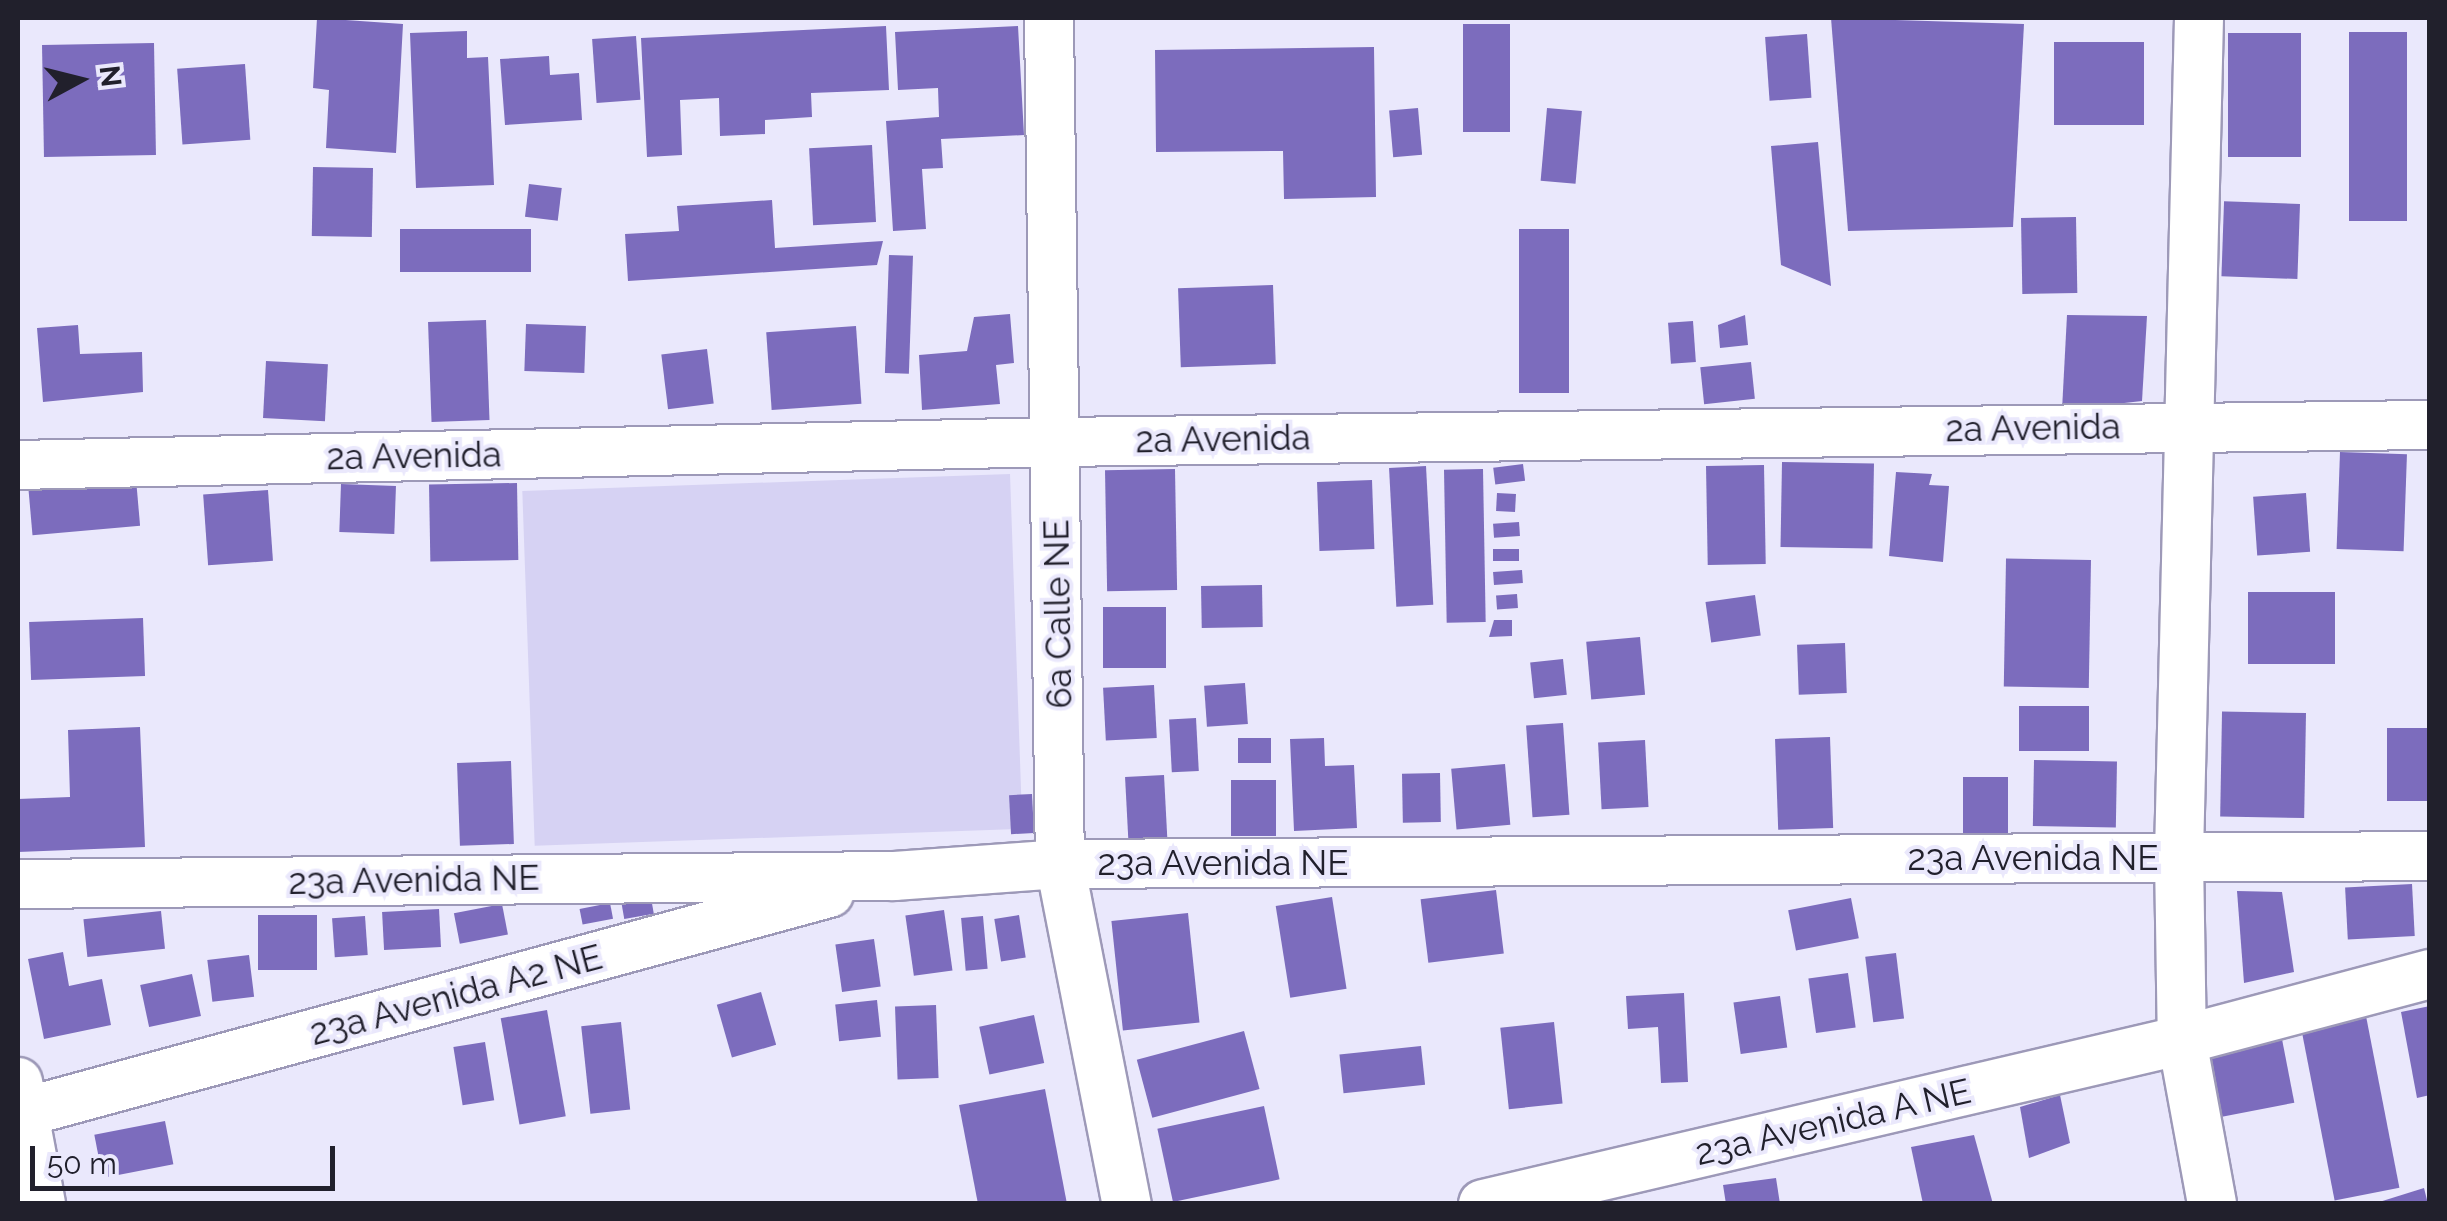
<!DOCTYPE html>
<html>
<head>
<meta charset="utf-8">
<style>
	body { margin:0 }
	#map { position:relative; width:2447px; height:1221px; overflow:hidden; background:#eae8fc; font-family:Raleway,sans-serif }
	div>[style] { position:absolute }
	.green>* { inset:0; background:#d6d2f3; transform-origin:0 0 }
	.building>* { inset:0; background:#7c6cbd; transform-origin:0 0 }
	.roads { filter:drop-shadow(2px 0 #9d99b8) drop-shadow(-2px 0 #9d99b8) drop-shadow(0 2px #9d99b8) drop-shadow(0 -2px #9d99b8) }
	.street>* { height:48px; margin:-24px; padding:0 24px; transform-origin:24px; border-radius:24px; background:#fff }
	span { translate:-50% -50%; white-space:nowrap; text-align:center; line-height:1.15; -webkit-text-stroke:8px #eae8fc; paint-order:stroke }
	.street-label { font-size:35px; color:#21202c }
	.frame { position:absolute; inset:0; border:20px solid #21202c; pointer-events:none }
	.north { position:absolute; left:30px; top:30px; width:100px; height:100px; -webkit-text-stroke:8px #eae8fc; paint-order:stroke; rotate:83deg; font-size:28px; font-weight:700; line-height:40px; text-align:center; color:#21202c }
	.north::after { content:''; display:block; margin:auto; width:35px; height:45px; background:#21202c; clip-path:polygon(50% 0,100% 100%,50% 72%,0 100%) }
	.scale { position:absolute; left:30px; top:1146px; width:305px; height:45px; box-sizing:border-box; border:5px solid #21202c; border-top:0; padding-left:12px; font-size:30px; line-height:35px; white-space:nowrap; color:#21202c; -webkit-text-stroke:8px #eae8fc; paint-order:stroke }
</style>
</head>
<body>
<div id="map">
	<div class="green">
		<div style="left:1010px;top:474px;width:355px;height:488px;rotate:88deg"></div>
	</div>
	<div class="building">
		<div style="clip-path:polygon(317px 18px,403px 24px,396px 153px,326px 148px,329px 90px,313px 88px)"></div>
		<div style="clip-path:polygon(1831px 18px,2024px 24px,2013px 227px,1848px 231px)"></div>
		<div style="left:1463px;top:24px;width:47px;height:108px"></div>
		<div style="clip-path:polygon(886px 26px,889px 90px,811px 93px,812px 117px,765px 120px,765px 134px,720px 136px,719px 98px,680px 100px,682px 155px,647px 157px,641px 38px)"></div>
		<div style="clip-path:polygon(1018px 26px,1024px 135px,941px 139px,943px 168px,922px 169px,926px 229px,893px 231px,886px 121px,939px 117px,938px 88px,898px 90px,895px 32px)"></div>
		<div style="clip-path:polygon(467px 31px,467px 58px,488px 57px,494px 185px,416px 188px,410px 33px)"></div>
		<div style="left:2407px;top:32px;width:189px;height:58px;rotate:90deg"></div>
		<div style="left:2301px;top:33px;width:124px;height:73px;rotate:90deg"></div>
		<div style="left:1807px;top:34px;width:64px;height:42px;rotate:86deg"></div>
		<div style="left:636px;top:36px;width:64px;height:44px;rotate:86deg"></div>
		<div style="left:2144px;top:42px;width:83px;height:90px;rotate:90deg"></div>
		<div style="left:154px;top:43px;width:112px;height:112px;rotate:89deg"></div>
		<div style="clip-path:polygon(1374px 47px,1376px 197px,1284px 199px,1283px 151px,1156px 152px,1155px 50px)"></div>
		<div style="clip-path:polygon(549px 56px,550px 75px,579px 73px,582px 120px,505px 125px,500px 59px)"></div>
		<div style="left:245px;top:64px;width:76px;height:68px;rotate:86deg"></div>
		<div style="left:1418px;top:108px;width:47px;height:29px;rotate:85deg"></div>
		<div style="left:1547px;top:108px;width:35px;height:73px;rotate:5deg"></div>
		<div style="clip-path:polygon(1818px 142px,1831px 286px,1781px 265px,1771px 146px)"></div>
		<div style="left:872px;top:145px;width:77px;height:63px;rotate:87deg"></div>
		<div style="left:313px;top:167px;width:60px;height:69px;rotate:1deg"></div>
		<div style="left:529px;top:184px;width:33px;height:33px;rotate:7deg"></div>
		<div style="clip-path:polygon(772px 200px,775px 248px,883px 241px,877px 265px,628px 281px,625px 234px,679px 231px,677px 206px)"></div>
		<div style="left:2300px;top:204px;width:75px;height:76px;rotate:92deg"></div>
		<div style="left:2076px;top:217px;width:76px;height:55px;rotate:89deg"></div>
		<div style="left:531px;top:229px;width:43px;height:131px;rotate:90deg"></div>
		<div style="left:1569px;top:229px;width:164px;height:50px;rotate:90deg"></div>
		<div style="left:889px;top:255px;width:24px;height:118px;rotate:2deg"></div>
		<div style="left:1273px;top:285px;width:79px;height:95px;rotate:88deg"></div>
		<div style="clip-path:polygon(1010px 314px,1014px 363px,996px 365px,1000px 404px,922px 410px,919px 355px,967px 351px,974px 317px)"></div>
		<div style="clip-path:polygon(1745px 315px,1748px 345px,1720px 348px,1718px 325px)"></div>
		<div style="clip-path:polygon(2067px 315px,2147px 316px,2142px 401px,2062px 410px)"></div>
		<div style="left:486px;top:320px;width:100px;height:58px;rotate:88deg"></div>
		<div style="left:1693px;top:321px;width:41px;height:25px;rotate:86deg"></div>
		<div style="left:526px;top:324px;width:60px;height:47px;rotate:2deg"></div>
		<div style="clip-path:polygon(78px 325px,80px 354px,142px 352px,143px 392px,43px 402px,37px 328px)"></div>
		<div style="left:856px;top:326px;width:78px;height:90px;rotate:86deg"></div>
		<div style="left:707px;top:349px;width:55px;height:46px;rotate:83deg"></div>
		<div style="left:266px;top:361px;width:62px;height:57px;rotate:3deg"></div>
		<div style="left:1751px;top:362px;width:37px;height:51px;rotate:84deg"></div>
		<div style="left:2340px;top:452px;width:67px;height:97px;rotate:2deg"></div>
		<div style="left:1782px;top:462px;width:92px;height:85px;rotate:1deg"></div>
		<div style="left:1523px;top:464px;width:17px;height:30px;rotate:83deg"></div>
		<div style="left:1764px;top:465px;width:99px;height:58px;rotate:89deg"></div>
		<div style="left:1426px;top:466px;width:139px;height:37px;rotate:87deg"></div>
		<div style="left:1175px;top:469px;width:121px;height:70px;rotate:89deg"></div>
		<div style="left:1483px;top:469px;width:153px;height:39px;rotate:89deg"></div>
		<div style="clip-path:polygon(1896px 472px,1932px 474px,1929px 485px,1949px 486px,1943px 562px,1889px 556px)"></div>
		<div style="left:136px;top:479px;width:47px;height:108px;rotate:85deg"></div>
		<div style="left:1372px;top:480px;width:69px;height:55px;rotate:88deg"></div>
		<div style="left:517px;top:483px;width:77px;height:88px;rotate:89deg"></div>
		<div style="left:341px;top:484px;width:55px;height:48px;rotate:2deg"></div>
		<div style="left:268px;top:490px;width:71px;height:65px;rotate:86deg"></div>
		<div style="left:1497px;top:493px;width:19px;height:18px;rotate:3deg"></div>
		<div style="left:2306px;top:493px;width:59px;height:53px;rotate:86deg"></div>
		<div style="left:1519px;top:522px;width:14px;height:26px;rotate:86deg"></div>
		<div style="left:1493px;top:549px;width:26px;height:12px"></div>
		<div style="left:2091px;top:560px;width:128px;height:85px;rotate:91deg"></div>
		<div style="left:1522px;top:570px;width:13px;height:29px;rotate:86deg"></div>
		<div style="left:1262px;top:585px;width:42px;height:61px;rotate:89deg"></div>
		<div style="left:2335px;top:592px;width:72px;height:87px;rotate:90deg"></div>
		<div style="left:1517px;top:594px;width:14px;height:21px;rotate:86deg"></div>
		<div style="left:1755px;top:595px;width:41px;height:50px;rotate:82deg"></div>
		<div style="left:1103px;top:607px;width:63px;height:61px"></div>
		<div style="left:143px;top:618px;width:58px;height:114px;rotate:88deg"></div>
		<div style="clip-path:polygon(1494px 620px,1512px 620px,1512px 636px,1489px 637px)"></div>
		<div style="left:1640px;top:637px;width:58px;height:54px;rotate:85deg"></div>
		<div style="left:1845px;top:643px;width:50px;height:48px;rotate:88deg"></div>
		<div style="left:1563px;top:659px;width:36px;height:33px;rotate:84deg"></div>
		<div style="left:1245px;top:683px;width:41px;height:41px;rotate:86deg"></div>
		<div style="left:1154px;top:685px;width:53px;height:51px;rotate:87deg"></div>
		<div style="left:2019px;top:706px;width:70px;height:45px"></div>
		<div style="left:2306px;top:713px;width:105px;height:84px;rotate:91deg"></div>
		<div style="left:1196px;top:718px;width:53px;height:27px;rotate:87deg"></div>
		<div style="left:1563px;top:723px;width:92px;height:37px;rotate:86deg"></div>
		<div style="clip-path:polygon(140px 727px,145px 847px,18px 852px,18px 799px,70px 797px,68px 730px)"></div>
		<div style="left:2430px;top:728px;width:73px;height:43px;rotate:90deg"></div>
		<div style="left:1830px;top:737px;width:91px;height:55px;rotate:88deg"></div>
		<div style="left:1238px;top:738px;width:33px;height:25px"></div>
		<div style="clip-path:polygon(1324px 738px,1325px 766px,1354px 765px,1357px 828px,1294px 831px,1290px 739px)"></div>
		<div style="left:1645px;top:740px;width:67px;height:47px;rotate:87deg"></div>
		<div style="left:2034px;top:760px;width:83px;height:66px;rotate:1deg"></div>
		<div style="left:511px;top:761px;width:83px;height:54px;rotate:88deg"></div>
		<div style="left:1505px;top:764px;width:61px;height:54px;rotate:85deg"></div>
		<div style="left:1440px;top:773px;width:49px;height:38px;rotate:89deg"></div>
		<div style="left:1164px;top:775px;width:62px;height:39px;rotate:87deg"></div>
		<div style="left:1963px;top:777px;width:45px;height:59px"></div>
		<div style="left:1276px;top:780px;width:56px;height:45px;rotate:90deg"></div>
		<div style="left:1032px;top:794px;width:39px;height:23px;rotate:87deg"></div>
		<div style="left:2412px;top:884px;width:52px;height:67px;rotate:87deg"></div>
		<div style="left:1496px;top:890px;width:64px;height:76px;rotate:83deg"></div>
		<div style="clip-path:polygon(2237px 891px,2282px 892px,2294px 972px,2244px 983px)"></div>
		<div style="left:650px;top:892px;width:22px;height:30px;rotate:80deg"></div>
		<div style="left:1332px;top:897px;width:93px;height:57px;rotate:81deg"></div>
		<div style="left:1851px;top:898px;width:41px;height:64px;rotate:79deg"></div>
		<div style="left:610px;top:903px;width:16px;height:31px;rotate:79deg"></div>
		<div style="left:502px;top:904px;width:31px;height:49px;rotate:79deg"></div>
		<div style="left:439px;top:909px;width:38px;height:57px;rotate:87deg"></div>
		<div style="left:944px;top:910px;width:61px;height:39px;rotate:82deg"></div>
		<div style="left:161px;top:911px;width:38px;height:78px;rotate:84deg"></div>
		<div style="left:1188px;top:913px;width:110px;height:77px;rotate:84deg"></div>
		<div style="left:258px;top:915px;width:59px;height:55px"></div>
		<div style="left:1019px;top:915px;width:43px;height:25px;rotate:81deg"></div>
		<div style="left:365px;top:916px;width:39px;height:33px;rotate:86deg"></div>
		<div style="left:983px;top:916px;width:53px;height:22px;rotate:85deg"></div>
		<div style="left:874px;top:939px;width:48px;height:39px;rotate:82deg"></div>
		<div style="clip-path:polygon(63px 952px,69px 986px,102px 979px,111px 1025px,44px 1039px,28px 959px)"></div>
		<div style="left:1896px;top:953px;width:66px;height:31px;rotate:83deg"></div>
		<div style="left:249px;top:955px;width:42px;height:42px;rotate:83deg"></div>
		<div style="left:1848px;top:973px;width:55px;height:40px;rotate:82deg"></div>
		<div style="left:192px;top:974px;width:43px;height:53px;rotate:78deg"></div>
		<div style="left:761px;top:992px;width:55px;height:46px;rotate:74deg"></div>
		<div style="clip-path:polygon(1684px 993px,1688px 1082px,1661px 1083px,1658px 1027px,1628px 1029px,1626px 996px)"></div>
		<div style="left:1780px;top:996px;width:52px;height:47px;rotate:82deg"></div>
		<div style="left:877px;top:1000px;width:37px;height:42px;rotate:84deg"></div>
		<div style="left:936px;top:1005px;width:73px;height:41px;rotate:88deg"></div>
		<div style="clip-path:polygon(2430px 1006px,2430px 1095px,2417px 1098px,2401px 1012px)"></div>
		<div style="left:547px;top:1010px;width:108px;height:47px;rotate:80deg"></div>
		<div style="left:1034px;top:1015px;width:49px;height:56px;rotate:78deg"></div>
		<div style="left:2366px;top:1016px;width:175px;height:66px;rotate:79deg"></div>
		<div style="left:621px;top:1022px;width:88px;height:40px;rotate:84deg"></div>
		<div style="left:1554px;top:1022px;width:82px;height:54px;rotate:84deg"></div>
		<div style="left:1244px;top:1031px;width:60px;height:111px;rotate:75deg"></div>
		<div style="left:2281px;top:1034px;width:70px;height:75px;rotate:79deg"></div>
		<div style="left:485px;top:1042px;width:59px;height:32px;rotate:81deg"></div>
		<div style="left:1421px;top:1046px;width:39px;height:82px;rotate:84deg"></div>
		<div style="clip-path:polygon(1045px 1089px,1067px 1204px,978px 1204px,959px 1105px)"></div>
		<div style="clip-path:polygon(2060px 1095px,2070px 1143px,2029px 1158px,2020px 1107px)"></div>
		<div style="left:1264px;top:1106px;width:75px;height:109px;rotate:78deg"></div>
		<div style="left:165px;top:1121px;width:44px;height:72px;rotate:79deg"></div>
		<div style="clip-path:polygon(1974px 1135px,1993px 1204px,1923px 1204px,1911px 1147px)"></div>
		<div style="clip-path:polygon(1776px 1178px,1780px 1204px,1726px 1204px,1723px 1185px)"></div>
		<div style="clip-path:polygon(2424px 1188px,2428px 1204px,2376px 1204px,2376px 1203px)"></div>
	</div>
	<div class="roads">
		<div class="street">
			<div style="left:1049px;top:18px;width:846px;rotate:89.26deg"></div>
			<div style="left:1060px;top:864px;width:347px;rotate:78.9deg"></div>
			<div style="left:2199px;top:18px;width:839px;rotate:91.37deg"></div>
			<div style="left:2179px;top:857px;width:183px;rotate:89.1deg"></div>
			<div style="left:2182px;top:1040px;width:167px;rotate:79.6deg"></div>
			<div style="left:18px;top:465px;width:1038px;rotate:-1.27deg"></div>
			<div style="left:1056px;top:442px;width:1374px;rotate:-0.71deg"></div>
			<div style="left:18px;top:884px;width:876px;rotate:-0.52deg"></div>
			<div style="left:894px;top:876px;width:166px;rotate:-4.1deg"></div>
			<div style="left:1060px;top:864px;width:1370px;rotate:-0.33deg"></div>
			<div style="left:18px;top:1082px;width:124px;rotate:79.3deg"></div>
			<div style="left:18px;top:1114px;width:841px;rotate:-15.24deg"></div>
			<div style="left:1483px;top:1204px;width:718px;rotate:-13.2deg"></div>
			<div style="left:2182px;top:1040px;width:257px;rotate:-14.9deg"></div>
		</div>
	</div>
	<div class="street-label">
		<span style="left:2033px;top:428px;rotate:-1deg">2a Avenida</span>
		<span style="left:1223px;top:439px;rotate:-1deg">2a Avenida</span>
		<span style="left:414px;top:456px;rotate:-1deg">2a Avenida</span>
		<span style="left:1058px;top:614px;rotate:-91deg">6a Calle NE</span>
		<span style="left:2033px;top:858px">23a Avenida NE</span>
		<span style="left:1223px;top:863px">23a Avenida NE</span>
		<span style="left:414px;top:880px;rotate:-1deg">23a Avenida NE</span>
		<span style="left:456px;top:995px;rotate:-15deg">23a Avenida A2 NE</span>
		<span style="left:1833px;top:1122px;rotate:-13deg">23a Avenida A NE</span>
	</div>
	<div class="frame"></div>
	<div class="north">N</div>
	<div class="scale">50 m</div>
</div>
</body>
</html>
